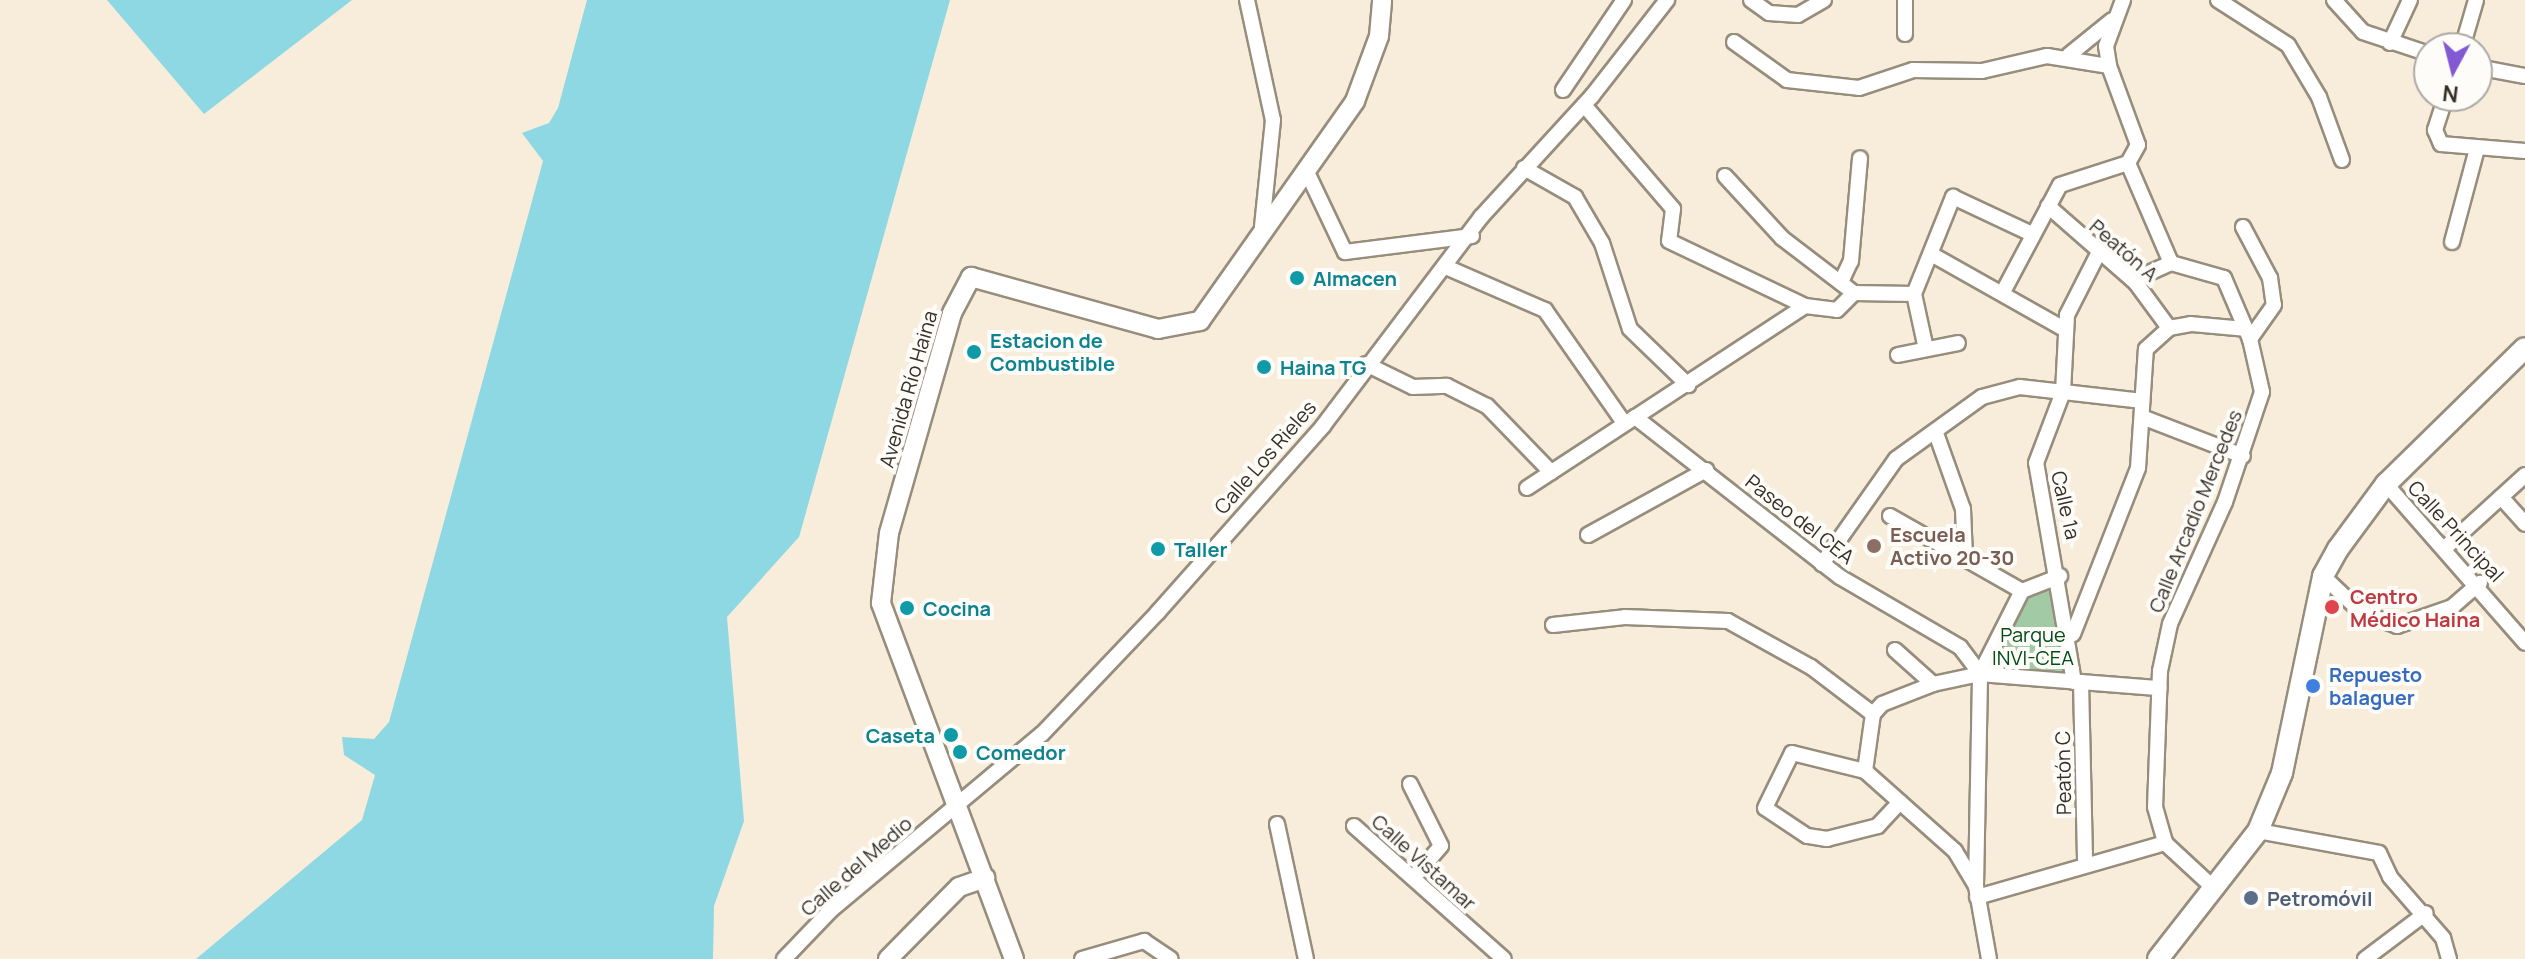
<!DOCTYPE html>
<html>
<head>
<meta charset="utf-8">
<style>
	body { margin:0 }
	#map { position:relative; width:2525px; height:959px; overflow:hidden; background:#f8edda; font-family:Manrope,sans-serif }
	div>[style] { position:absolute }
	.green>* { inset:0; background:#a2cba5 }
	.water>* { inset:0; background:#8dd8e2 }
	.roads { filter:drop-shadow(2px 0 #978d7c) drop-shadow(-2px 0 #978d7c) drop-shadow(0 2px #978d7c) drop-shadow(0 -2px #978d7c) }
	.minor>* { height:14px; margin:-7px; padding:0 7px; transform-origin:7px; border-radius:7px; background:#fff }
	.tertiary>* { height:18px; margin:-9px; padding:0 9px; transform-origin:9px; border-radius:9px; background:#fff }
	.secondary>* { height:20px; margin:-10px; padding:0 10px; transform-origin:10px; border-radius:10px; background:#fff }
	.dots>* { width:22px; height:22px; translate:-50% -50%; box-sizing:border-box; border:4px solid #fefcf8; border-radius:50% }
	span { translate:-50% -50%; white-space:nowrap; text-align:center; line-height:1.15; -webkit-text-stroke:8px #fefcf8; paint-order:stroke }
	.street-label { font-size:20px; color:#343028 }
	.culture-label { font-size:20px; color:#0d838f; font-weight:700 }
	.left { translate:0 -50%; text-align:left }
	.right { translate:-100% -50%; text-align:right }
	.education-label { font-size:20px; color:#785e54; font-weight:700 }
	.health-label { font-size:20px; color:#be3a42; font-weight:700 }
	.park-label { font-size:20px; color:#014b17 }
	.shop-label { font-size:20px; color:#366cbe; font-weight:700 }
	.service-label { font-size:20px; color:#4e5e75; font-weight:700 }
	.north { position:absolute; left:2413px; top:32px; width:80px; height:80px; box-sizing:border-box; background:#fefcf8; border:2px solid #adaaa5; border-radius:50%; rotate:187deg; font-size:22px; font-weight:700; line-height:32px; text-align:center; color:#343028 }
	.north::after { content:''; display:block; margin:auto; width:28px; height:36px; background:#8259d3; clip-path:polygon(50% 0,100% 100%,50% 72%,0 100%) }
</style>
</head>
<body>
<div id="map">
	<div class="green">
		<div style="clip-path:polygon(2056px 586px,2067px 675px,1991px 671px,2027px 599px)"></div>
	</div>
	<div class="water">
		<div style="clip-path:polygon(107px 0,352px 0,204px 114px)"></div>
		<div style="clip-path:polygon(587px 0,950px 0,799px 537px,727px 617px,744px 821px,714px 906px,713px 959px,196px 959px,362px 820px,375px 775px,344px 755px,342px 737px,374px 739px,389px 722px,543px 161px,522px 133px,549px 123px,558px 108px)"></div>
	</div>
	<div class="roads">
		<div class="minor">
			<div style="left:1247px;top:0;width:123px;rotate:77.8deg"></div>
			<div style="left:1273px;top:120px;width:108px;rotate:95.9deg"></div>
			<div style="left:1751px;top:0;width:22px;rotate:36deg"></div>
			<div style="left:1769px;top:13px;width:29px;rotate:4deg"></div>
			<div style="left:1798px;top:15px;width:30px;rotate:-30deg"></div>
			<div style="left:1905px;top:0;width:34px;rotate:90deg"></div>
			<div style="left:2123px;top:0;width:49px;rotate:110.3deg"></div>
			<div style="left:2106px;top:46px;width:20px;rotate:81deg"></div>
			<div style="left:2109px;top:66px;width:84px;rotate:69.8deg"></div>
			<div style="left:2138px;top:145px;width:21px;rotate:119deg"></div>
			<div style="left:2128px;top:163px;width:109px;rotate:66.7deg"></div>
			<div style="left:2218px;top:0;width:83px;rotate:32.7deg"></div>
			<div style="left:2288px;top:45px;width:61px;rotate:59.2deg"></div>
			<div style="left:2319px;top:97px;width:67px;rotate:69.9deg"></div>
			<div style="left:2334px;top:0;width:43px;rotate:47.8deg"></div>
			<div style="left:2363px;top:32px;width:70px;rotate:18.4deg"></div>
			<div style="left:1734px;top:42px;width:65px;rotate:35.6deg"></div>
			<div style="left:1787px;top:80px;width:72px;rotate:6.3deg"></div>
			<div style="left:1859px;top:88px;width:57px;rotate:-18.4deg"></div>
			<div style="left:1913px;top:70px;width:69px;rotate:0.8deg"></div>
			<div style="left:1982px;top:71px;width:67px;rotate:-13deg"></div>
			<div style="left:2047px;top:56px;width:63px;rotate:9.2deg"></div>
			<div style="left:2390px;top:43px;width:47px;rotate:-65.1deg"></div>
			<div style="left:2462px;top:48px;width:50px;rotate:-73.7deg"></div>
			<div style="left:2069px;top:55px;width:55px;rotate:-39.1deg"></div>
			<div style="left:2477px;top:67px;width:49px;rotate:10.6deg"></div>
			<div style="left:1563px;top:90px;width:109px;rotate:-55.9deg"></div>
			<div style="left:2446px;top:96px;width:36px;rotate:108deg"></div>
			<div style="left:2435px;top:130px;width:15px;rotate:67deg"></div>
			<div style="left:2441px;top:144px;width:84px;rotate:4.8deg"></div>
			<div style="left:1584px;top:105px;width:137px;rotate:49.4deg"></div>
			<div style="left:1673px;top:209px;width:32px;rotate:97deg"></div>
			<div style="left:1669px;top:241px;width:151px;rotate:25.5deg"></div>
			<div style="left:1805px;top:306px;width:32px;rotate:7deg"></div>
			<div style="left:1837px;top:310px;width:24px;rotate:-45deg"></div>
			<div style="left:1524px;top:168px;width:59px;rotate:29.6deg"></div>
			<div style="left:1575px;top:197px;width:53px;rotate:59.6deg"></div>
			<div style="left:1602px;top:243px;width:90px;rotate:72deg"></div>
			<div style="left:1630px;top:329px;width:81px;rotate:44deg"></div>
			<div style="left:1306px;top:170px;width:91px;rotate:64.6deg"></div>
			<div style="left:1345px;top:252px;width:128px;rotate:-7.2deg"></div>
			<div style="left:1725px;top:176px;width:84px;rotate:47.4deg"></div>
			<div style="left:1782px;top:238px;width:91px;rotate:37.4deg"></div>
			<div style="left:1854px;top:293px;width:60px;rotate:1deg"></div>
			<div style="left:2048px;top:206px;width:117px;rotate:41.2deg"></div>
			<div style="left:2136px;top:283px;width:56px;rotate:53.7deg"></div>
			<div style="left:2243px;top:227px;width:58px;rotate:62.1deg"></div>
			<div style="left:2270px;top:278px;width:27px;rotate:82deg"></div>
			<div style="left:2274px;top:305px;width:42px;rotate:125.2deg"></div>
			<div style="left:2452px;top:242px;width:96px;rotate:-75deg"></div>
			<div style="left:1931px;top:254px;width:153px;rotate:29.4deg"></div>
			<div style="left:2171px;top:263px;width:55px;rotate:15.8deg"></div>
			<div style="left:2224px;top:278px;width:66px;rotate:66.9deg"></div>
			<div style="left:2250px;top:339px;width:54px;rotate:77.2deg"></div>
			<div style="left:2262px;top:392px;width:116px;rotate:108.6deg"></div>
			<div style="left:2225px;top:502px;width:134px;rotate:114.3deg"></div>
			<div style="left:2170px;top:624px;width:48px;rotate:102deg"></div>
			<div style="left:2160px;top:671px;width:136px;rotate:92.1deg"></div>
			<div style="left:2155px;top:807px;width:37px;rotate:74deg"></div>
			<div style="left:2165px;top:843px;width:69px;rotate:42.7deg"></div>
			<div style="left:1446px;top:267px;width:108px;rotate:23.5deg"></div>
			<div style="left:1545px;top:310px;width:138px;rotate:55deg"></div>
			<div style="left:2133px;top:280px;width:42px;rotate:-24.1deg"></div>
			<div style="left:1841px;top:282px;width:23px;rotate:-65deg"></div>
			<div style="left:1851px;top:261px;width:103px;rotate:-85deg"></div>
			<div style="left:2003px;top:292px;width:121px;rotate:-62deg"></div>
			<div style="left:2060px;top:185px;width:71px;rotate:-17.9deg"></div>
			<div style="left:1926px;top:349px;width:56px;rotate:-102.3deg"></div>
			<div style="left:1914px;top:294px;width:105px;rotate:-68.1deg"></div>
			<div style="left:1953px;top:197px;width:85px;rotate:25.1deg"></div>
			<div style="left:1898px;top:355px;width:61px;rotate:-11.3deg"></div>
			<div style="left:1366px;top:364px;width:52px;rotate:26.1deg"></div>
			<div style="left:1413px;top:387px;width:34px;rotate:-2deg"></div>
			<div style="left:1447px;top:386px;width:45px;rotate:26.6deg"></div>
			<div style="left:1487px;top:406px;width:92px;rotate:45.9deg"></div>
			<div style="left:1635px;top:417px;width:260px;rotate:38deg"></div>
			<div style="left:1840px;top:577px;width:139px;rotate:30.3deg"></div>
			<div style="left:1960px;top:647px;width:34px;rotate:53deg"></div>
			<div style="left:2142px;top:417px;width:108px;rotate:21.1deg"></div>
			<div style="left:1937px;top:436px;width:77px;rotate:70.4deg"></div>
			<div style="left:1963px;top:509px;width:48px;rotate:87.6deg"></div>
			<div style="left:2386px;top:484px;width:211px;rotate:48.8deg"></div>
			<div style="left:1527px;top:488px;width:332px;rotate:-33.2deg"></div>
			<div style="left:2501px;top:497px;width:36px;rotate:48deg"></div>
			<div style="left:1890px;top:516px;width:152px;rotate:29.6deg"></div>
			<div style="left:1588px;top:535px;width:135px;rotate:-28.8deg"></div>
			<div style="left:2446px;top:547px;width:107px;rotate:-42.3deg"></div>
			<div style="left:1822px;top:564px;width:128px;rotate:-54.8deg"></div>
			<div style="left:1896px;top:459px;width:106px;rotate:-35.8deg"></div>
			<div style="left:1982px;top:397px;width:39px;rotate:-15deg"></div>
			<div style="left:2020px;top:387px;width:123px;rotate:6.5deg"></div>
			<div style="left:2323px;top:576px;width:52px;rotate:43.5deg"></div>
			<div style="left:2361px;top:612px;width:39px;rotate:21deg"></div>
			<div style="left:2397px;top:626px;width:58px;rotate:-19.1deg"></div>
			<div style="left:2452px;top:607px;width:37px;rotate:-41deg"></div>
			<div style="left:1553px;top:625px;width:72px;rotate:-6.3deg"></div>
			<div style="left:1625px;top:617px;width:103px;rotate:2.2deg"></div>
			<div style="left:1728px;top:621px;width:95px;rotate:29deg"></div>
			<div style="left:1811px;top:667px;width:78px;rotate:37.2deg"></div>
			<div style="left:2073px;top:634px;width:178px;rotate:-68.6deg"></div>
			<div style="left:2138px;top:468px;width:119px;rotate:-86.2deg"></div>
			<div style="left:2146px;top:349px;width:31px;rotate:-42deg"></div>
			<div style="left:2169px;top:328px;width:22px;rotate:-10deg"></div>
			<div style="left:2191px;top:324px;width:55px;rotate:5.2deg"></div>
			<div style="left:1895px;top:650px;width:51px;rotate:41.8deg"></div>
			<div style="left:2074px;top:682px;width:222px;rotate:-99.8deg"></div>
			<div style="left:2036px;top:463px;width:76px;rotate:-69.2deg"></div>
			<div style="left:2063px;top:392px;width:77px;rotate:-87deg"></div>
			<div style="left:2067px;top:315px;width:68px;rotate:-63.1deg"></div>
			<div style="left:2081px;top:682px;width:180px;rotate:88.7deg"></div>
			<div style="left:1865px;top:771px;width:58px;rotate:-82deg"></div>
			<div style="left:1873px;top:714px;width:13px;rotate:-48deg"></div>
			<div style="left:1882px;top:704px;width:55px;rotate:-21.4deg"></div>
			<div style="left:1933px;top:684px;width:48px;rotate:-12deg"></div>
			<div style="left:1980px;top:674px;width:180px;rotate:4.5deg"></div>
			<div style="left:1410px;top:784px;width:69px;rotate:63.4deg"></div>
			<div style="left:1441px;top:846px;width:40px;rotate:131deg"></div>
			<div style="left:1900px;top:802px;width:33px;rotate:133deg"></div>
			<div style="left:1878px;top:826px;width:53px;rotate:165.7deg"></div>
			<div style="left:1827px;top:839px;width:20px;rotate:-171deg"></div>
			<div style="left:1807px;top:836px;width:50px;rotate:-146.3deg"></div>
			<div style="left:1765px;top:808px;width:61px;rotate:-63.9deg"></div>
			<div style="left:1792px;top:753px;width:75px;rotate:13.9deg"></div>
			<div style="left:1865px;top:771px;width:120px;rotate:41.6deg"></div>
			<div style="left:1955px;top:851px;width:41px;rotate:59deg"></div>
			<div style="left:1976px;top:886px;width:74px;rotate:79.9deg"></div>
			<div style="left:1277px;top:824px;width:138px;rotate:77.9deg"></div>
			<div style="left:1354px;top:826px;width:200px;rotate:41.6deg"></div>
			<div style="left:2258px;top:831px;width:123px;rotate:10.3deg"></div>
			<div style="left:2379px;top:853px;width:26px;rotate:65deg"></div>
			<div style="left:2390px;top:877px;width:81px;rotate:49deg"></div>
			<div style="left:2443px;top:938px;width:22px;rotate:74deg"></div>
			<div style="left:1976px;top:886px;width:212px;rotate:-88.9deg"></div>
			<div style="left:1980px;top:674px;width:93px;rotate:-63.2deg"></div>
			<div style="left:2022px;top:591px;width:41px;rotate:-21.5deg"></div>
			<div style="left:1977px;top:897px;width:196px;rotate:-16deg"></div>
			<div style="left:784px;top:959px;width:66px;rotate:-46.2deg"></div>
			<div style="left:830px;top:911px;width:276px;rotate:-39.9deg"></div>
			<div style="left:1042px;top:734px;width:168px;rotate:-46.4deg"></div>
			<div style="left:1158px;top:612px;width:249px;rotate:-48.4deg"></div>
			<div style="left:1323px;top:426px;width:262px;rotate:-52.9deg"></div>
			<div style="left:1481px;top:217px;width:164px;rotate:-47.5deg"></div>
			<div style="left:1592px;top:96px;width:122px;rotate:-52deg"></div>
			<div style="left:1082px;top:959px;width:65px;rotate:-16.2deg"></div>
			<div style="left:1144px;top:941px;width:32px;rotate:34deg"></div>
			<div style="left:2365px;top:959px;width:76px;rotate:-37deg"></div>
		</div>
		<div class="tertiary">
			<div style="left:888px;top:959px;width:101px;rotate:-45.4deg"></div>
			<div style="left:959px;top:887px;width:28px;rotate:-19deg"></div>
			<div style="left:1014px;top:959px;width:380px;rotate:-110.5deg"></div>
			<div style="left:881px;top:603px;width:70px;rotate:-83.5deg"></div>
			<div style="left:889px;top:533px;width:229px;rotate:-74deg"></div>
			<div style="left:952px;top:313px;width:41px;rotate:-62.2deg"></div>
			<div style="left:971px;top:277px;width:194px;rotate:15.5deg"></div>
			<div style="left:1158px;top:329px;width:43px;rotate:-10.8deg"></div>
			<div style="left:1200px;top:321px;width:269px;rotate:-54.8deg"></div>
			<div style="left:1355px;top:101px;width:69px;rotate:-69.7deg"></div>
			<div style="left:1379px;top:36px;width:36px;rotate:-85deg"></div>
		</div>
		<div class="secondary">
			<div style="left:2158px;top:959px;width:162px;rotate:-52deg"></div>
			<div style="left:2258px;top:831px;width:63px;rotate:-67.5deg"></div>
			<div style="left:2282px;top:773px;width:201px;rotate:-78.2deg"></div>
			<div style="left:2323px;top:576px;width:31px;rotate:-61deg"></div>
			<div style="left:2338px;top:549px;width:81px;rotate:-53.6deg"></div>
			<div style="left:2386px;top:484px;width:194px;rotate:-44.4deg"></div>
		</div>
	</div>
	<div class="dots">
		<div style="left:1297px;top:278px;background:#0f9aa8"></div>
		<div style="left:974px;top:352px;background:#0f9aa8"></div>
		<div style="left:1264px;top:367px;background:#0f9aa8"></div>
		<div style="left:1874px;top:546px;background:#8d6e63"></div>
		<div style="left:1158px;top:549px;background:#0f9aa8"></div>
		<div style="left:2332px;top:607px;background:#e0444e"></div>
		<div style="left:907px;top:608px;background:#0f9aa8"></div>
		<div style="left:2313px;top:686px;background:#3f7fe0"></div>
		<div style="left:951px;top:735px;background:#0f9aa8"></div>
		<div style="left:960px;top:752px;background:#0f9aa8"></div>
		<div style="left:2251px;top:898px;background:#5c6f8a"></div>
	</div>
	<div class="street-label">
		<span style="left:2124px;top:250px;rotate:41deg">Peatón A</span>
		<span style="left:908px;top:389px;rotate:-74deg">Avenida Río Haina</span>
		<span style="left:1265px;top:457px;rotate:-49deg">Calle Los Rieles</span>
		<span style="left:2066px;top:505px;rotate:77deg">Calle 1a</span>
		<span style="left:2195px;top:511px;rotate:-68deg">Calle Arcadio Mercedes</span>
		<span style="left:1800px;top:519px;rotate:38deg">Paseo del CEA</span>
		<span style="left:2456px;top:531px;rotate:47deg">Calle Principal</span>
		<span style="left:2063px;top:773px;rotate:-91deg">Peatón C</span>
		<span style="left:1424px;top:862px;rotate:42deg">Calle Vistamar</span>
		<span style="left:856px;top:866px;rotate:-41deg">Calle del Medio</span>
	</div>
	<div class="culture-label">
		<span class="left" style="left:1313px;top:278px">Almacen</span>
		<span class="left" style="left:990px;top:352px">Estacion de<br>Combustible</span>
		<span class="left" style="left:1280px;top:367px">Haina TG</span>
		<span class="left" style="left:1174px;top:549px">Taller</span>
		<span class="left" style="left:923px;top:608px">Cocina</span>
		<span class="right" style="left:935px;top:735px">Caseta</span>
		<span class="left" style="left:976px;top:752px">Comedor</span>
	</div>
	<div class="education-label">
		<span class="left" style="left:1890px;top:546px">Escuela<br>Activo 20-30</span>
	</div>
	<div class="health-label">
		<span class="left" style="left:2350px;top:608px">Centro<br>Médico Haina</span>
	</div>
	<div class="park-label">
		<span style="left:2033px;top:646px">Parque<br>INVI-CEA</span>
	</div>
	<div class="shop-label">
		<span class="left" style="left:2329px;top:686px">Repuesto<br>balaguer</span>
	</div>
	<div class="service-label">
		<span class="left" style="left:2267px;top:898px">Petromóvil</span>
	</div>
	<div class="north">N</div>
</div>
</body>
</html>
